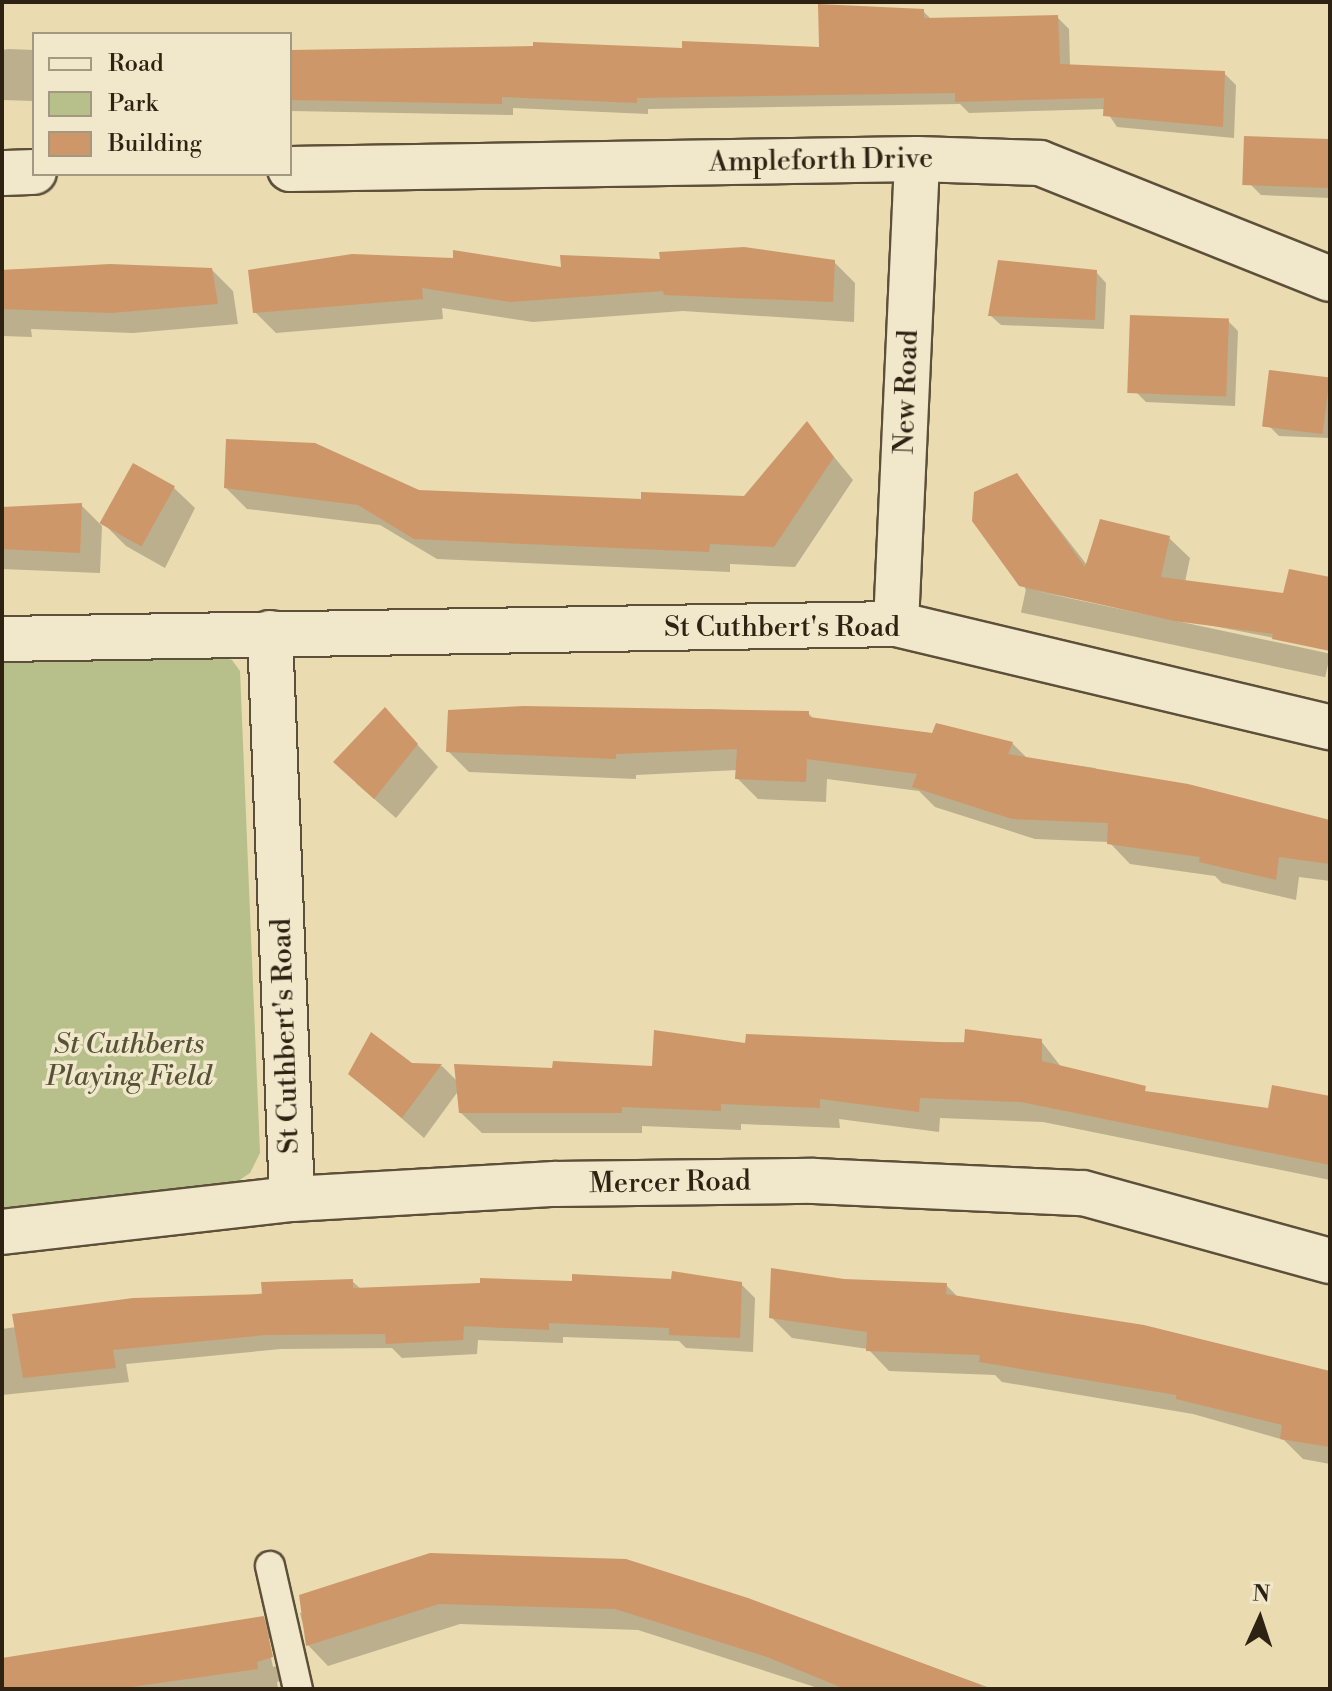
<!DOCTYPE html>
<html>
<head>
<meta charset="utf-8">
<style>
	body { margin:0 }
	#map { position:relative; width:1332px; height:1691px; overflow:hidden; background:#eadbb1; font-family:"Libre Bodoni",serif }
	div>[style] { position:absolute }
	.green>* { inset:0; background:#b7c08b }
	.shadow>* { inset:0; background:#0003; transform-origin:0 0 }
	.building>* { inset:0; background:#ce976a; transform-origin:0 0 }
	.roads { filter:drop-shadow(2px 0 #5d503a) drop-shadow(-2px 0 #5d503a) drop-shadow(0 2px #5d503a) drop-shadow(0 -2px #5d503a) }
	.service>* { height:28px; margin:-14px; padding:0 14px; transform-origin:14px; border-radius:14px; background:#f1e8cc }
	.minor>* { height:44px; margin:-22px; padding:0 22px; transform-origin:22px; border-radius:22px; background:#f1e8cc }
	span { translate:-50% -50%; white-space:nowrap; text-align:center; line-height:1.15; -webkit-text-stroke:7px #f1e8cc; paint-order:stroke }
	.street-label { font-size:28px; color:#2e2213 }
	.park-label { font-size:28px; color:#575137; font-style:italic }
	.frame { position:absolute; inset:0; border:4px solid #2e2213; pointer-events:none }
	.legend { position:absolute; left:32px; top:32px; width:260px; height:144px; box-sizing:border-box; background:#f1e8cc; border:2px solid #a39982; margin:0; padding:10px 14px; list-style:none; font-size:24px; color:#2e2213 }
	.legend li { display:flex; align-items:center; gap:16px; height:40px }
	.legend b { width:40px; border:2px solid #a39982 }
	.north { position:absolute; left:1220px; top:1579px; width:80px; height:80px; -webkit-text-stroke:6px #f1e8cc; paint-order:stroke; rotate:3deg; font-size:22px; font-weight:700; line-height:32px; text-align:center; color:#2e2213 }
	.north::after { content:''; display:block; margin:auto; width:28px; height:36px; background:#2e2213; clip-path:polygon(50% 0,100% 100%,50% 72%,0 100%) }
</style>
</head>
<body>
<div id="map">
	<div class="green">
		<div style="clip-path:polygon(214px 655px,232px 660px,240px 671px,260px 1153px,250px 1173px,228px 1188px,2px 1211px,2px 660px)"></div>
	</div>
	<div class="shadow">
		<div style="clip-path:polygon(923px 11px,932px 20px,1057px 17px,1069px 29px,1070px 67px,1224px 73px,1236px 85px,1234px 138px,1117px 127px,1105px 109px,969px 113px,960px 104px,648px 109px,648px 114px,513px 108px,513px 115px,290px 111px,290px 53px,821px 49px)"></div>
		<div style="clip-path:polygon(9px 49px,34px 50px,34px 101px,2px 100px,2px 50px)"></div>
		<div style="clip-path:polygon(1330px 141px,1330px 198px,1261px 195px,1251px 185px)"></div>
		<div style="clip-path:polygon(662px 261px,834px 262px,855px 283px,854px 322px,683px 311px,533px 322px,442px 308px,443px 319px,276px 333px,255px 312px,250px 272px,563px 269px)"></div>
		<div style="clip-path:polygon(110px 266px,212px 270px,233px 291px,238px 324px,133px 333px,31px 329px,32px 337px,2px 336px,2px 270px)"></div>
		<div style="clip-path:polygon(1096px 272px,1106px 283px,1104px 329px,1001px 325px,990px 315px)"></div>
		<div style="clip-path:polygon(1228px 321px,1238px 331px,1235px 406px,1146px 402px,1136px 392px)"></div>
		<div style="clip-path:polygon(1330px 379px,1330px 438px,1279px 436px,1269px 426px)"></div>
		<div style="clip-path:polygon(807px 424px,853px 480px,795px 567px,730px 564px,730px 572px,437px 559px,380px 525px,247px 509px,226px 488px,643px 501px,745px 498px)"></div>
		<div style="clip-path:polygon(1017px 475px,1087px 565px,1169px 538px,1190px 558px,1185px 582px,1284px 595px,1330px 579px,1330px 649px,1025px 589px)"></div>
		<div style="clip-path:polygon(174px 488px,195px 508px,165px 568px,126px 546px,105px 525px)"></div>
		<div style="clip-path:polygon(81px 505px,102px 526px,100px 573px,2px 569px,2px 508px)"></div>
		<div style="left:1026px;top:589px;width:311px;height:24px;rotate:12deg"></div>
		<div style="clip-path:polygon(707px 709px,808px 713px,814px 719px,1012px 743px,1027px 758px,1095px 768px,1102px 774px,1330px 822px,1330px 881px,1299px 877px,1296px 900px,1222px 883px,1215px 876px,1130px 864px,1109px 842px,1035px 839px,935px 807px,919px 791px,827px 779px,826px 802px,758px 799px,737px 778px,738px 770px,636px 775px,636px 779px,469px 772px,448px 751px,450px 712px)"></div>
		<div style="clip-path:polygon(405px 731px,438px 767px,396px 818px,356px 783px)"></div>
		<div style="clip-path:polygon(1041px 1041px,1062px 1068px,1151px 1094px,1269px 1110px,1330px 1098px,1330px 1180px,1043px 1122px,940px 1118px,939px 1132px,839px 1119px,840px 1128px,741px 1124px,741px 1130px,642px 1126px,642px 1133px,482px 1133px,461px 1113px,459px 1090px,424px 1138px,350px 1073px,442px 1066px,458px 1082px,554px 1071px,654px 1068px,747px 1045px)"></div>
		<div style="clip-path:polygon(352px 1281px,362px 1290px,741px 1284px,755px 1298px,753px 1352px,686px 1348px,679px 1341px,563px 1337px,563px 1343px,478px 1340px,477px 1354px,402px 1358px,392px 1348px,281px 1349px,126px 1364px,129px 1382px,2px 1395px,2px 1329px)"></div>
		<div style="clip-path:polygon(844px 1281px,946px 1285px,959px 1298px,1330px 1373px,1330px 1464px,1303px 1459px,1284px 1440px,1193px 1414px,1002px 1382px,995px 1375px,889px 1371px,868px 1349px,792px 1338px,771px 1317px)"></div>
		<div style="clip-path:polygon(305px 1595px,748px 1600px,993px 1689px,821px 1689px,638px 1630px,460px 1624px,328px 1666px,308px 1645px,300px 1613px,306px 1612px)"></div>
		<div style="clip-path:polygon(evenodd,263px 1618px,284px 1639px,293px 1677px,277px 1682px,278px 1689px,2px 1689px,2px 1660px,263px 1618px,267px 1639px,271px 1639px,277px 1666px,273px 1667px,267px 1639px)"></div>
	</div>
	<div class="building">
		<div style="clip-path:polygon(818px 4px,924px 9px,924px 18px,1058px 15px,1060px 64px,1225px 71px,1223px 127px,1103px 116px,1104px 98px,955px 102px,955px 93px,637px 98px,637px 103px,502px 97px,502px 104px,290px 100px,290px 50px,533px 46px,533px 42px,682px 48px,682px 41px,819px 47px)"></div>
		<div style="left:1244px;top:136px;width:86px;height:49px;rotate:2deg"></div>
		<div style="clip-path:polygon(744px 247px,835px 260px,833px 302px,664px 295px,663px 291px,510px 302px,422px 288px,423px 299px,253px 313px,248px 270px,352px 254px,453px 258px,453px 250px,561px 267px,560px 255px,660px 259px,659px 252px)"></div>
		<div style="clip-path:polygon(998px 260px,1097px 270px,1095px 320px,988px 316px)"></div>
		<div style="clip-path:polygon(110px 264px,212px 268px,218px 304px,111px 313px,2px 309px,2px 270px)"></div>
		<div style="left:1130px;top:315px;width:99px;height:78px;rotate:2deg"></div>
		<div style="left:1269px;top:370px;width:61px;height:57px;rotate:7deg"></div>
		<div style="clip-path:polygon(807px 421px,834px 457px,774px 547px,710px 544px,709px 552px,414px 539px,358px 505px,224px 488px,226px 439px,315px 443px,419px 490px,641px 499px,641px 492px,744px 496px)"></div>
		<div style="left:133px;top:463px;width:48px;height:69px;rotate:29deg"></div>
		<div style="clip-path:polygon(1017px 473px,1085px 567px,1100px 519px,1170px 536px,1161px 577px,1283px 593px,1289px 569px,1330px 577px,1330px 651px,1272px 639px,1273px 634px,1174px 621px,1019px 586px,972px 521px,974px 492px)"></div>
		<div style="clip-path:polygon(82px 503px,80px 553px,2px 549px,2px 507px)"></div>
		<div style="clip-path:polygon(524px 706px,809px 711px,809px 717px,932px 733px,936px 723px,1013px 742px,1008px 754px,1188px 784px,1330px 820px,1330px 864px,1279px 857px,1276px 880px,1199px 862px,1200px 857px,1107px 844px,1108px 823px,1012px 819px,912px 787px,917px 774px,807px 759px,806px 782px,735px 779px,737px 749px,616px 754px,616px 759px,446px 752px,448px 710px)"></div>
		<div style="clip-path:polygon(385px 707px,418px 744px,374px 799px,333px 762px)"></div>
		<div style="clip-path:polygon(965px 1029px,1042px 1039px,1042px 1061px,1146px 1086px,1145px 1091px,1268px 1108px,1272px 1085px,1330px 1096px,1330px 1165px,1021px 1102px,920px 1098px,919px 1112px,820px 1099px,820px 1108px,721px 1104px,721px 1111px,622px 1107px,622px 1113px,459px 1113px,454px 1064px,552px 1068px,553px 1061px,652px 1066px,654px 1030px,745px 1043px,746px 1034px,964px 1043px)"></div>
		<div style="clip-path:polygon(371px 1032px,412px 1063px,442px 1064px,402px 1118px,348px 1074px)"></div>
		<div style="clip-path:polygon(771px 1268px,844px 1279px,947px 1283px,946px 1294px,1144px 1325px,1330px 1371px,1330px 1447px,1280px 1439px,1282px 1425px,1176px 1399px,1176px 1395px,979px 1362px,980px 1355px,866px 1351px,867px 1332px,769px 1318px)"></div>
		<div style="clip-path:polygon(672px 1271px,742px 1282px,740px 1338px,669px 1335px,669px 1328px,549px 1323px,549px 1330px,464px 1326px,463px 1340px,386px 1344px,385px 1334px,265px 1335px,113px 1350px,116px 1368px,23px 1378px,12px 1314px,133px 1298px,262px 1294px,261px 1282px,353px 1279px,353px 1288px,480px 1283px,480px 1278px,572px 1281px,572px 1274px,671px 1279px)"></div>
		<div style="clip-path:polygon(430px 1553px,626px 1559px,748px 1598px,981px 1685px,980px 1689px,845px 1689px,767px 1657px,615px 1609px,439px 1604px,306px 1646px,299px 1595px)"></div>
		<div style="clip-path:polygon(264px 1616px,273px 1657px,257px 1662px,258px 1669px,117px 1689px,2px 1689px,2px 1658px)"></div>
	</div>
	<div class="roads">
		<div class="service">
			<div style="left:270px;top:1566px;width:126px;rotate:77.2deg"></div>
		</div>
		<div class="minor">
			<div style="left:290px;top:169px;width:627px;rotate:-0.91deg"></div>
			<div style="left:917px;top:159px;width:123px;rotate:1.9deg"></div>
			<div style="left:1040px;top:163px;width:312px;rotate:21.8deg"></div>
			<div style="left:2px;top:173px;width:32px;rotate:-2deg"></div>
			<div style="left:896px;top:624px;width:465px;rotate:-87.4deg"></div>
			<div style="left:270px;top:633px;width:566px;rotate:87.77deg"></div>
			<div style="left:2px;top:639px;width:894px;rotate:-0.96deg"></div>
			<div style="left:896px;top:624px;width:446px;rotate:13.4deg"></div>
			<div style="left:2px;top:1232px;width:292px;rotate:-6.5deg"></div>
			<div style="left:292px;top:1199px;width:263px;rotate:-3.3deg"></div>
			<div style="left:555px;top:1184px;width:259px;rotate:-0.7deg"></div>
			<div style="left:814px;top:1181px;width:269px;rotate:2.6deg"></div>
			<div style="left:1083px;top:1193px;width:256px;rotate:15.4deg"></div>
		</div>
	</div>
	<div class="street-label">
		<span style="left:821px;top:161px;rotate:-1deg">Ampleforth Drive</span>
		<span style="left:907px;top:392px;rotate:-88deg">New Road</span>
		<span style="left:782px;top:628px">St Cuthbert's Road</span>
		<span style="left:286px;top:1036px;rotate:-92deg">St Cuthbert's Road</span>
		<span style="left:670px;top:1183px;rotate:-1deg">Mercer Road</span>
	</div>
	<div class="park-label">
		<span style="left:129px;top:1061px">St Cuthberts<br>Playing Field</span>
	</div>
	<div class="frame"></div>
	<ul class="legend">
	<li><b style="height:10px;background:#f1e8cc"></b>Road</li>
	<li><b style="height:22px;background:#b7c08b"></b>Park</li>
	<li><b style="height:22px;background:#ce976a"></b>Building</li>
	</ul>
	<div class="north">N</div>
</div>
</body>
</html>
